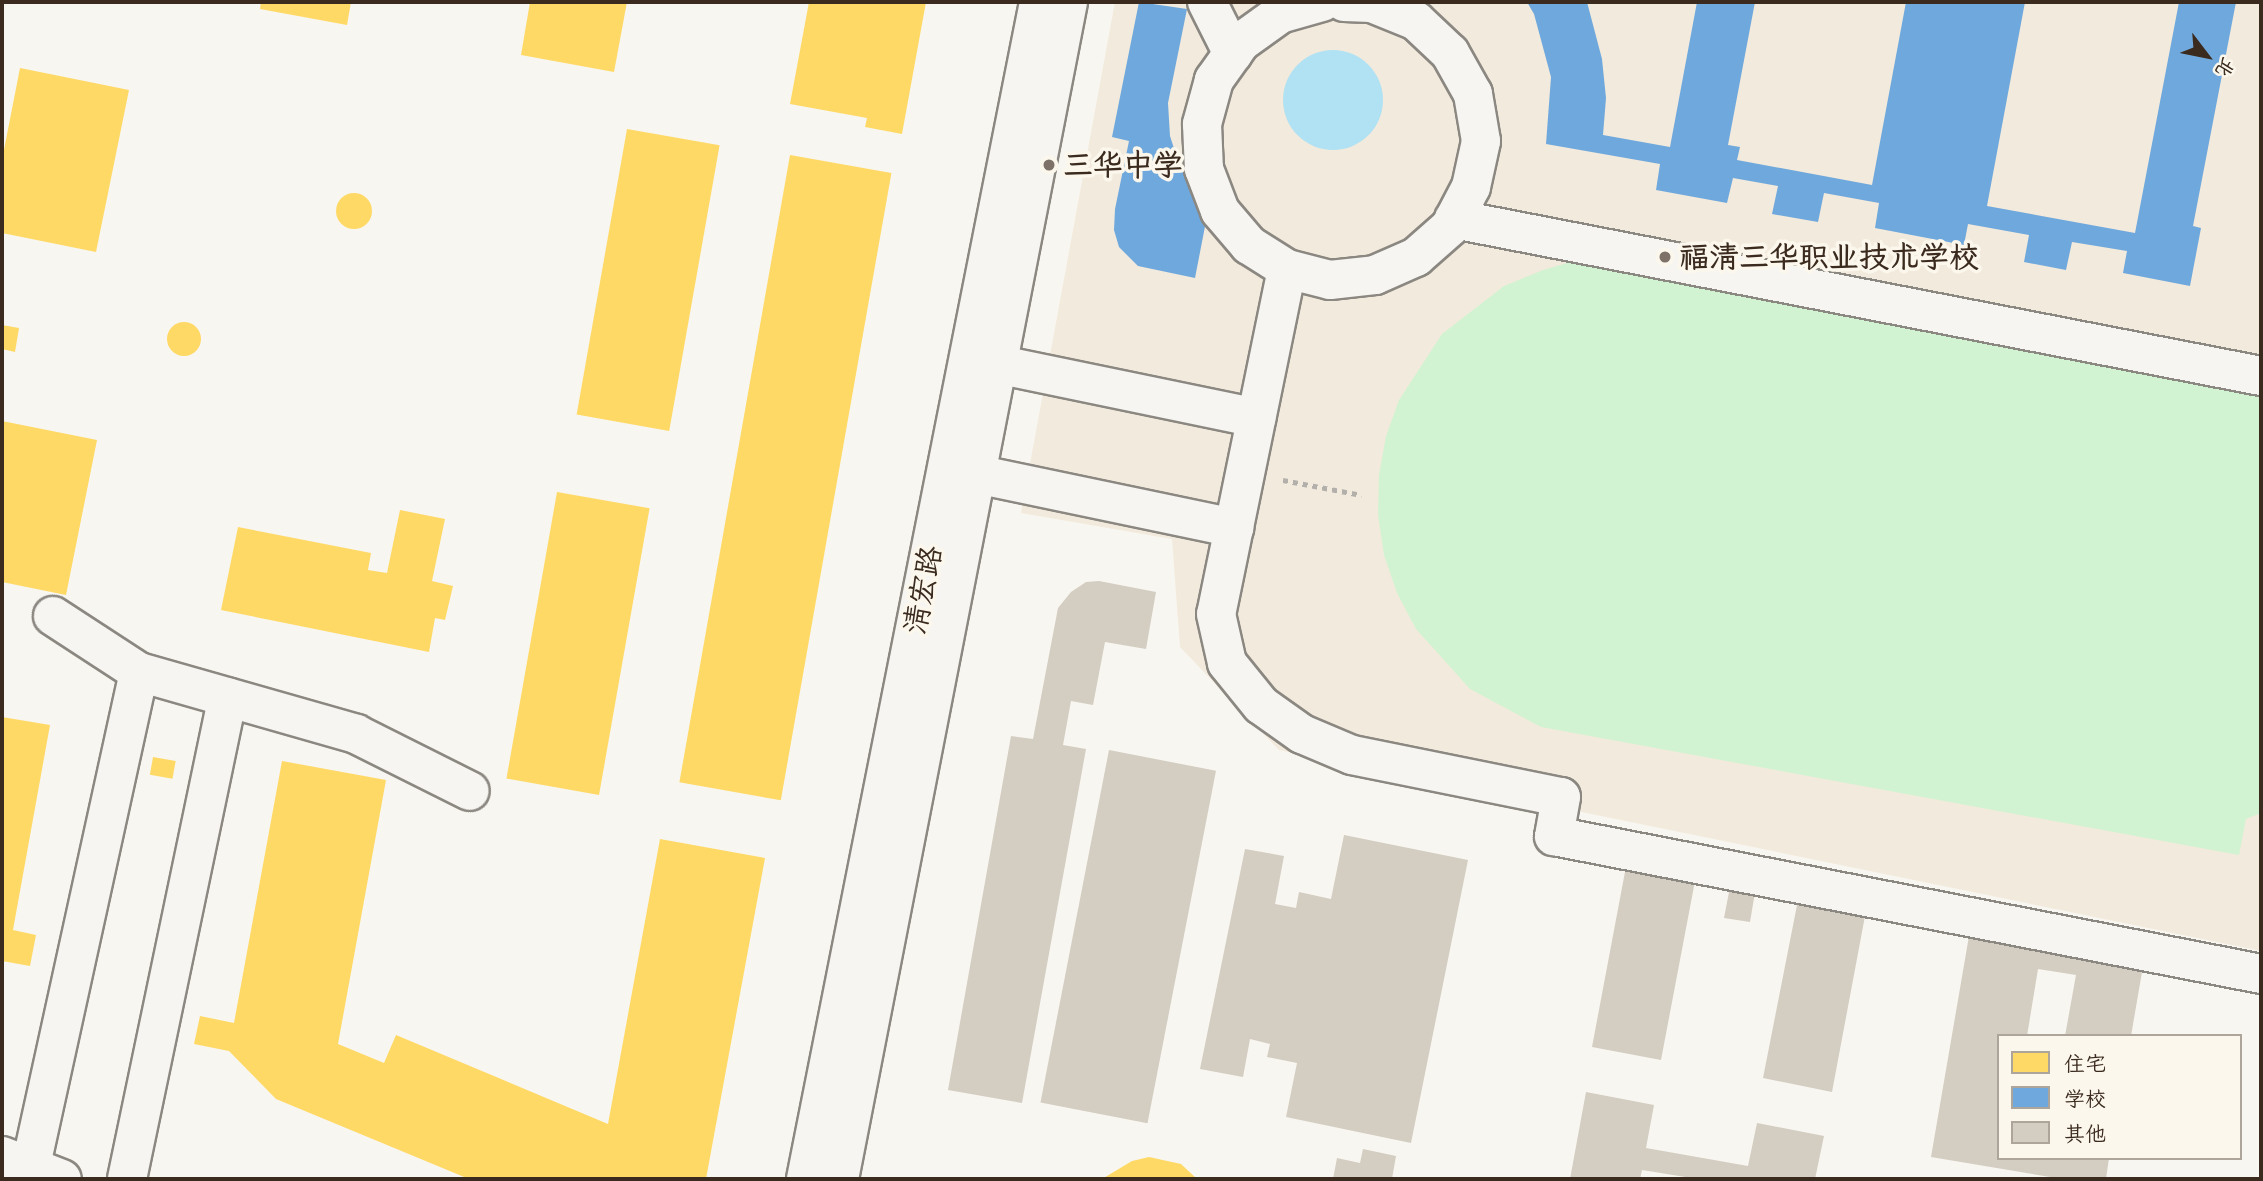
<!DOCTYPE html>
<html>
<head>
<meta charset="utf-8">
<style>
	body { margin:0 }
	#map { position:relative; width:2263px; height:1181px; overflow:hidden; background:#f8f6f0; font-family:Caveat,"LXGW WenKai TC",sans-serif }
	div>[style] { position:absolute }
	.built>* { inset:0; background:#f2eadc }
	.green>* { inset:0; background:#d2f3d1 }
	.water>* { inset:0; background:#b1e2f4 }
	.round { border-radius:50% }
	.homes>* { inset:0; background:#ffd966; transform-origin:0 0 }
	.schools>* { inset:0; background:#6fa8dc }
	.building>* { inset:0; background:#d4cdc2; transform-origin:0 0 }
	.path>* { height:4.5px; margin-top:-2.25px; transform-origin:0; background:repeating-linear-gradient(90deg,#b3b0ac 0 5px,transparent 0 10px) }
	.roads { filter:drop-shadow(2px 0 #8b8781) drop-shadow(-2px 0 #8b8781) drop-shadow(0 2px #8b8781) drop-shadow(0 -2px #8b8781) }
	.minor>* { height:38px; margin:-19px; padding:0 19px; transform-origin:19px; border-radius:19px; background:#f6f5f1 }
	.tertiary>* { height:38px; margin:-19px; padding:0 19px; transform-origin:19px; border-radius:19px; background:#f6f5f1 }
	.dots>* { width:19px; height:19px; translate:-50% -50%; box-sizing:border-box; border:4px solid #fbf7ec; border-radius:50% }
	span { translate:-50% -50%; white-space:nowrap; text-align:center; line-height:1.15; -webkit-text-stroke:7px #fbf7ec; paint-order:stroke }
	.poi-label { font-size:30px; color:#3b2a1e; font-weight:700 }
	.left { translate:0 -50%; text-align:left }
	.street-label { font-size:30px; color:#3b2a1e }
	.frame { position:absolute; inset:0; border:4px solid #3b2a1e; pointer-events:none }
	.legend { position:absolute; left:1997px; top:1034px; width:245px; height:126px; box-sizing:border-box; background:#fbf7ec; border:2px solid #aea59a; margin:0; padding:9px 12px; list-style:none; font-size:21px; color:#3b2a1e }
	.legend li { display:flex; align-items:center; gap:14px; height:35px }
	.legend b { width:35px; border:2px solid #aea59a }
	.north { position:absolute; left:2172px; top:21px; width:70px; height:70px; -webkit-text-stroke:5px #fbf7ec; paint-order:stroke; rotate:122deg; font-size:19px; font-weight:700; line-height:28px; text-align:center; color:#3b2a1e }
	.north::after { content:''; display:block; margin:auto; width:24px; height:32px; background:#3b2a1e; clip-path:polygon(50% 0,100% 100%,50% 72%,0 100%) }
</style>
</head>
<body>
<div id="map">
	<div class="built">
		<div style="clip-path:polygon(1115px 2px,2261px 2px,2261px 951px,1279px 750px,1180px 647px,1172px 539px,1021px 513px)"></div>
	</div>
	<div class="green">
		<div style="clip-path:polygon(1578px 260px,2261px 383px,2261px 813px,2246px 819px,2239px 855px,1541px 727px,1470px 689px,1416px 629px,1397px 593px,1384px 555px,1378px 515px,1379px 475px,1386px 436px,1399px 400px,1442px 334px,1504px 286px,1543px 270px)"></div>
	</div>
	<div class="water">
		<div class="round" style="left:1283px;top:50px;width:100px;height:100px"></div>
	</div>
	<div class="homes">
		<div style="clip-path:polygon(261px 2px,351px 2px,347px 25px,260px 9px)"></div>
		<div style="clip-path:polygon(530px 2px,627px 2px,614px 72px,521px 55px)"></div>
		<div style="clip-path:polygon(809px 2px,926px 2px,902px 134px,865px 127px,867px 118px,790px 104px)"></div>
		<div style="clip-path:polygon(20px 68px,129px 90px,96px 252px,2px 233px,2px 160px)"></div>
		<div style="left:627px;top:129px;width:94px;height:290px;rotate:10deg"></div>
		<div style="left:790px;top:155px;width:103px;height:637px;rotate:10deg"></div>
		<div class="round" style="left:336px;top:193px;width:36px;height:36px"></div>
		<div class="round" style="left:167px;top:322px;width:34px;height:34px"></div>
		<div style="clip-path:polygon(2px 325px,19px 328px,15px 352px,2px 349px)"></div>
		<div style="clip-path:polygon(2px 421px,97px 440px,66px 595px,2px 582px)"></div>
		<div style="left:557px;top:492px;width:94px;height:291px;rotate:10deg"></div>
		<div style="clip-path:polygon(400px 510px,445px 519px,432px 581px,453px 586px,445px 620px,435px 618px,429px 652px,221px 610px,238px 527px,371px 553px,368px 570px,387px 573px)"></div>
		<div style="clip-path:polygon(2px 717px,50px 725px,13px 930px,36px 935px,30px 966px,2px 961px)"></div>
		<div style="left:153px;top:757px;width:23px;height:18px;rotate:10deg"></div>
		<div style="clip-path:polygon(282px 761px,386px 780px,338px 1044px,384px 1063px,396px 1035px,608px 1124px,660px 839px,765px 858px,706px 1179px,469px 1179px,276px 1099px,229px 1051px,194px 1044px,200px 1016px,234px 1023px)"></div>
		<div style="clip-path:polygon(1149px 1157px,1181px 1164px,1197px 1179px,1102px 1179px,1132px 1161px)"></div>
	</div>
	<div class="schools">
		<div style="clip-path:polygon(1139px 2px,1187px 9px,1168px 103px,1170px 136px,1179px 164px,1195px 197px,1208px 211px,1195px 278px,1138px 266px,1119px 247px,1114px 230px,1115px 209px,1129px 141px,1112px 137px)"></div>
		<div style="clip-path:polygon(1527px 2px,1587px 2px,1602px 59px,1606px 98px,1603px 135px,1670px 147px,1697px 2px,1755px 2px,1728px 145px,1740px 147px,1737px 160px,1872px 185px,1906px 2px,2025px 2px,1987px 206px,2135px 233px,2179px 2px,2236px 2px,2193px 226px,2201px 228px,2190px 286px,2123px 273px,2127px 251px,2072px 242px,2066px 270px,2024px 262px,2029px 235px,1968px 224px,1964px 245px,1875px 228px,1879px 203px,1824px 193px,1818px 222px,1772px 214px,1778px 186px,1733px 178px,1727px 203px,1656px 190px,1660px 164px,1546px 144px,1551px 77px,1534px 14px)"></div>
	</div>
	<div class="building">
		<div style="clip-path:polygon(1099px 581px,1156px 592px,1146px 649px,1105px 642px,1093px 705px,1071px 701px,1063px 745px,1086px 749px,1022px 1103px,948px 1090px,1011px 736px,1033px 739px,1058px 608px,1071px 592px,1086px 582px)"></div>
		<div style="left:1109px;top:750px;width:109px;height:359px;rotate:11deg"></div>
		<div style="clip-path:polygon(1344px 835px,1468px 860px,1411px 1143px,1286px 1117px,1297px 1063px,1267px 1057px,1270px 1044px,1250px 1039px,1243px 1077px,1200px 1069px,1245px 849px,1284px 856px,1275px 904px,1296px 908px,1299px 892px,1331px 899px)"></div>
		<div style="clip-path:polygon(1631px 840px,1871px 884px,1832px 1092px,1763px 1078px,1798px 900px,1755px 892px,1750px 922px,1724px 918px,1730px 887px,1695px 881px,1661px 1060px,1592px 1047px)"></div>
		<div style="clip-path:polygon(1974px 907px,2148px 937px,2131px 1036px,2065px 1036px,2076px 975px,2038px 969px,2027px 1036px,1999px 1036px,1999px 1158px,2109px 1158px,2106px 1179px,2062px 1179px,1931px 1157px)"></div>
		<div style="clip-path:polygon(1586px 1092px,1654px 1105px,1646px 1148px,1748px 1166px,1757px 1123px,1824px 1136px,1815px 1179px,1698px 1179px,1642px 1170px,1640px 1179px,1570px 1179px)"></div>
		<div style="clip-path:polygon(1363px 1149px,1396px 1156px,1392px 1179px,1333px 1179px,1337px 1158px,1360px 1163px)"></div>
	</div>
	<div class="path">
		<div style="left:1283px;top:480px;width:80px;rotate:10.8deg"></div>
	</div>
	<div class="roads">
		<div class="minor">
			<div style="left:1207px;top:2px;width:58px;rotate:63.4deg"></div>
			<div style="left:1322px;top:2px;width:44px;rotate:164.1deg"></div>
			<div style="left:1280px;top:14px;width:48px;rotate:144.3deg"></div>
			<div style="left:1241px;top:42px;width:47px;rotate:125.4deg"></div>
			<div style="left:1214px;top:80px;width:46px;rotate:105.3deg"></div>
			<div style="left:1202px;top:124px;width:45px;rotate:87.5deg"></div>
			<div style="left:1204px;top:169px;width:45px;rotate:69.1deg"></div>
			<div style="left:1220px;top:211px;width:45px;rotate:49.5deg"></div>
			<div style="left:1249px;top:245px;width:45px;rotate:32.3deg"></div>
			<div style="left:1287px;top:269px;width:44px;rotate:14.3deg"></div>
			<div style="left:1330px;top:280px;width:45px;rotate:-6.3deg"></div>
			<div style="left:1375px;top:275px;width:45px;rotate:-23.7deg"></div>
			<div style="left:1416px;top:257px;width:45px;rotate:-41.4deg"></div>
			<div style="left:1450px;top:227px;width:45px;rotate:-62.3deg"></div>
			<div style="left:1471px;top:187px;width:47px;rotate:-77.7deg"></div>
			<div style="left:1481px;top:141px;width:48px;rotate:-99.7deg"></div>
			<div style="left:1473px;top:94px;width:47px;rotate:-119.3deg"></div>
			<div style="left:1450px;top:53px;width:47px;rotate:-136.7deg"></div>
			<div style="left:1416px;top:21px;width:48px;rotate:-157.8deg"></div>
			<div style="left:1372px;top:3px;width:28px;rotate:-178deg"></div>
			<div style="left:1454px;top:219px;width:822px;rotate:11.01deg"></div>
			<div style="left:1287px;top:269px;width:352px;rotate:101.6deg"></div>
			<div style="left:1216px;top:614px;width:50px;rotate:77.3deg"></div>
			<div style="left:1227px;top:663px;width:54px;rotate:51deg"></div>
			<div style="left:1261px;top:705px;width:50px;rotate:35.3deg"></div>
			<div style="left:1302px;top:734px;width:54px;rotate:22.8deg"></div>
			<div style="left:1352px;top:755px;width:213px;rotate:11.4deg"></div>
			<div style="left:1561px;top:797px;width:40px;rotate:100deg"></div>
			<div style="left:1554px;top:836px;width:720px;rotate:11.04deg"></div>
			<div style="left:996px;top:364px;width:266px;rotate:11.7deg"></div>
			<div style="left:976px;top:474px;width:264px;rotate:11.8deg"></div>
			<div style="left:53px;top:616px;width:103px;rotate:33.1deg"></div>
			<div style="left:139px;top:672px;width:226px;rotate:15.9deg"></div>
			<div style="left:356px;top:734px;width:127px;rotate:26.6deg"></div>
			<div style="left:28px;top:1179px;width:519px;rotate:-77.65deg"></div>
			<div style="left:127px;top:1179px;width:492px;rotate:-78.2deg"></div>
		</div>
		<div class="tertiary">
			<div style="left:2px;top:1156px;width:64px;rotate:21deg"></div>
			<div style="left:806px;top:1179px;width:1200px;rotate:-78.8deg"></div>
			<div style="left:839px;top:1179px;width:1199px;rotate:-78.99deg"></div>
		</div>
	</div>
	<div class="dots">
		<div style="left:1049px;top:165px;background:#7d7168"></div>
		<div style="left:1665px;top:257px;background:#7d7168"></div>
	</div>
	<div class="poi-label">
		<span class="left" style="left:1063px;top:165px">三华中学</span>
		<span class="left" style="left:1679px;top:257px">福清三华职业技术学校</span>
	</div>
	<div class="street-label">
		<span style="left:923px;top:590px;rotate:-79deg">清宏路</span>
	</div>
	<div class="frame"></div>
	<ul class="legend">
	<li><b style="height:19px;background:#ffd966"></b>住宅</li>
	<li><b style="height:19px;background:#6fa8dc"></b>学校</li>
	<li><b style="height:19px;background:#d4cdc2"></b>其他</li>
	</ul>
	<div class="north">北</div>
</div>
</body>
</html>
